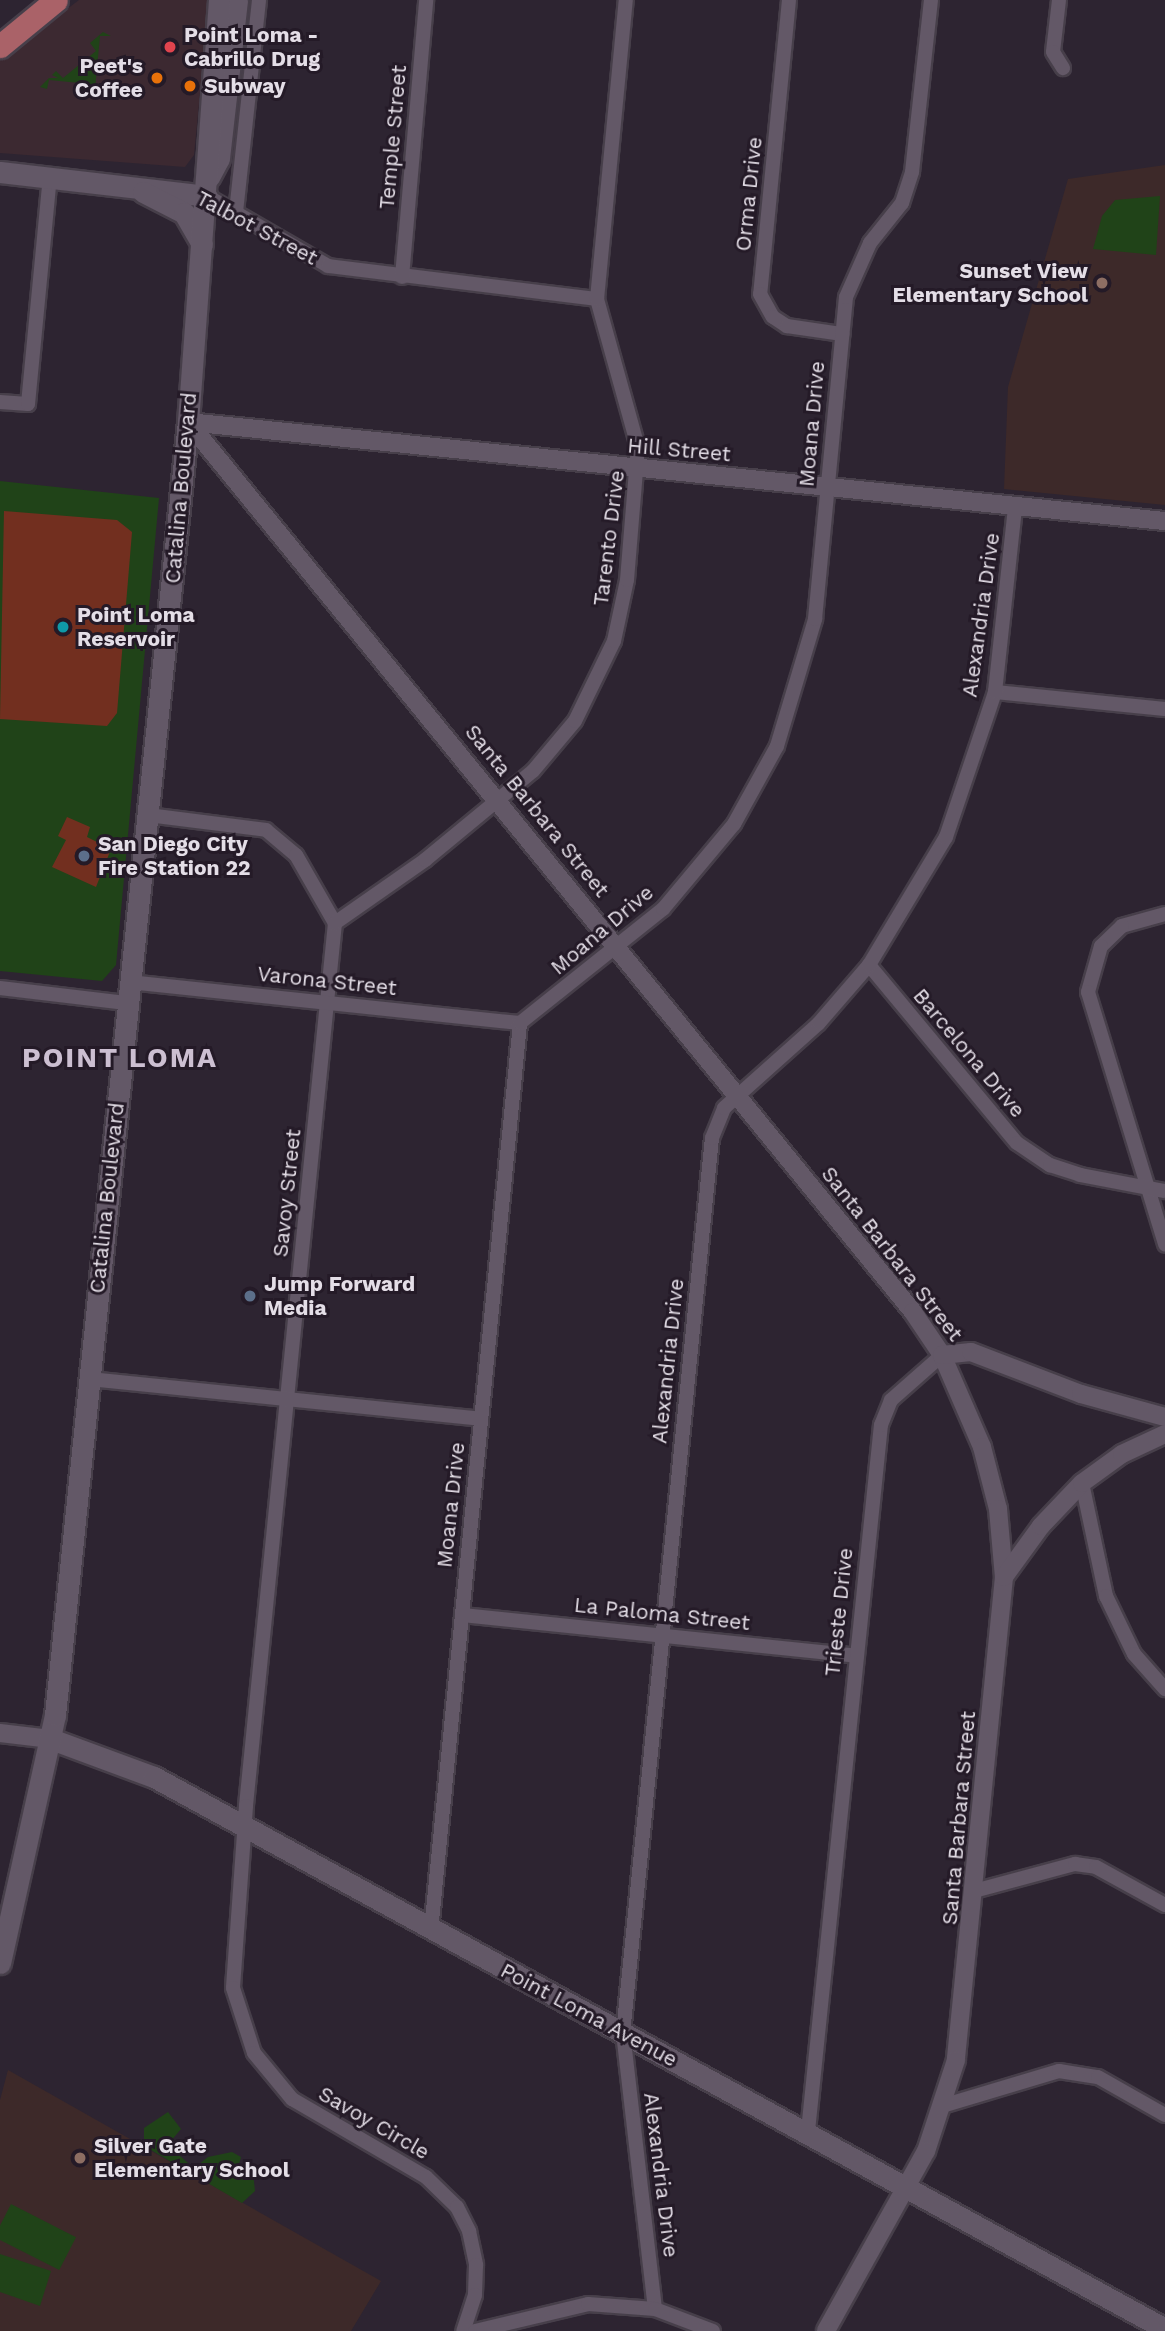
<!DOCTYPE html>
<html>
<head>
<meta charset="utf-8">
<style>
	body { margin:0 }
	#map { position:relative; width:1165px; height:2331px; overflow:hidden; background:#2d2431; font-family:"Work Sans",sans-serif }
	div>[style] { position:absolute }
	.commercial>* { inset:0; background:#3c2931 }
	.education>* { inset:0; background:#3d2929 }
	.green>* { inset:0; background:#204318; transform-origin:0 0 }
	.building>* { inset:0; background:#722f1f }
	.roads { filter:drop-shadow(2px 0 #473f4a) drop-shadow(-2px 0 #473f4a) drop-shadow(0 2px #473f4a) drop-shadow(0 -2px #473f4a) }
	.minor>* { height:14px; margin:-7px; padding:0 7px; transform-origin:7px; border-radius:7px; background:#635867 }
	.tertiary>* { height:18px; margin:-9px; padding:0 9px; transform-origin:9px; border-radius:9px; background:#635867 }
	.secondary>* { height:21px; margin:-10.5px; padding:0 10.5px; transform-origin:10.5px; border-radius:10.5px; background:#635867 }
	.primary>* { height:23px; margin:-11.5px; padding:0 11.5px; transform-origin:11.5px; border-radius:11.5px; background:#aa6268 }
	.dots>* { width:19px; height:19px; translate:-50% -50%; box-sizing:border-box; border:4px solid #241a27; border-radius:50% }
	span { translate:-50% -50%; white-space:nowrap; text-align:center; line-height:1.15; -webkit-text-stroke:6px #241a27; paint-order:stroke }
	.poi-label { font-size:21px; color:#e4dee7; font-weight:700 }
	.left { translate:0 -50%; text-align:left }
	.right { translate:-100% -50%; text-align:right }
	.street-label { font-size:21px; color:#e4dee7 }
	.district-label { font-size:28px; color:#ccbfd1; font-weight:700; letter-spacing:2px }
</style>
</head>
<body>
<div id="map">
	<div class="commercial">
		<div style="clip-path:polygon(79px 0,209px 0,194px 155px,185px 167px,0 153px,0 60px)"></div>
	</div>
	<div class="education">
		<div style="clip-path:polygon(1165px 165px,1165px 505px,1004px 489px,1008px 387px,1068px 179px)"></div>
		<div style="clip-path:polygon(8px 2070px,381px 2281px,351px 2331px,0 2331px,0 2100px)"></div>
	</div>
	<div class="green">
		<div style="clip-path:polygon(103px 32px,111px 36px,100px 36px,95px 90px,105px 95px,80px 92px,80px 83px,49px 80px,47px 89px,40px 87px,49px 78px,58px 78px,52px 75px,56px 71px,63px 78px,96px 51px,90px 43px)"></div>
		<div style="clip-path:polygon(1160px 196px,1156px 255px,1093px 249px,1102px 216px,1115px 200px)"></div>
		<div style="clip-path:polygon(0 481px,159px 498px,116px 965px,102px 981px,0 971px)"></div>
		<div style="clip-path:polygon(168px 2112px,181px 2129px,171px 2141px,173px 2150px,194px 2168px,208px 2157px,232px 2152px,241px 2157px,237px 2171px,253px 2172px,255px 2191px,242px 2203px,144px 2146px,144px 2128px)"></div>
		<div style="left:11px;top:2204px;width:73px;height:37px;rotate:27deg"></div>
		<div style="clip-path:polygon(0 2254px,51px 2271px,40px 2306px,0 2292px)"></div>
	</div>
	<div class="building">
		<div style="clip-path:polygon(4px 511px,117px 520px,132px 532px,117px 713px,107px 726px,0 719px)"></div>
		<div style="clip-path:polygon(67px 817px,90px 827px,87px 837px,111px 849px,96px 887px,52px 867px,66px 840px,58px 836px)"></div>
	</div>
	<div class="roads">
		<div class="minor">
			<div style="left:789px;top:0;width:295px;rotate:95.6deg"></div>
			<div style="left:760px;top:294px;width:26px;rotate:61deg"></div>
			<div style="left:773px;top:317px;width:17px;rotate:33deg"></div>
			<div style="left:787px;top:326px;width:56px;rotate:8.3deg"></div>
			<div style="left:1059px;top:0;width:52px;rotate:96.6deg"></div>
			<div style="left:1053px;top:52px;width:19px;rotate:58deg"></div>
			<div style="left:207px;top:196px;width:140px;rotate:30deg"></div>
			<div style="left:328px;top:266px;width:271px;rotate:7deg"></div>
			<div style="left:236px;top:212px;width:213px;rotate:-83.8deg"></div>
			<div style="left:402px;top:277px;width:278px;rotate:-85deg"></div>
			<div style="left:0;top:402px;width:28px;rotate:4deg"></div>
			<div style="left:28px;top:404px;width:228px;rotate:-84.5deg"></div>
			<div style="left:995px;top:692px;width:171px;rotate:5.7deg"></div>
			<div style="left:148px;top:815px;width:119px;rotate:7.2deg"></div>
			<div style="left:266px;top:830px;width:39px;rotate:40deg"></div>
			<div style="left:296px;top:855px;width:78px;rotate:60.2deg"></div>
			<div style="left:335px;top:923px;width:887px;rotate:95.76deg"></div>
			<div style="left:246px;top:1806px;width:182px;rotate:94.1deg"></div>
			<div style="left:233px;top:1988px;width:68px;rotate:72.1deg"></div>
			<div style="left:254px;top:2053px;width:60px;rotate:50.4deg"></div>
			<div style="left:292px;top:2099px;width:155px;rotate:30.2deg"></div>
			<div style="left:426px;top:2177px;width:43px;rotate:44.1deg"></div>
			<div style="left:457px;top:2207px;width:27px;rotate:63deg"></div>
			<div style="left:469px;top:2231px;width:35px;rotate:78deg"></div>
			<div style="left:476px;top:2265px;width:30px;rotate:92deg"></div>
			<div style="left:475px;top:2295px;width:38px;rotate:108deg"></div>
			<div style="left:1165px;top:914px;width:45px;rotate:164.4deg"></div>
			<div style="left:1122px;top:926px;width:29px;rotate:136deg"></div>
			<div style="left:1101px;top:946px;width:48px;rotate:105.8deg"></div>
			<div style="left:1088px;top:992px;width:264px;rotate:73deg"></div>
			<div style="left:335px;top:923px;width:110px;rotate:-35deg"></div>
			<div style="left:425px;top:860px;width:140px;rotate:-39.5deg"></div>
			<div style="left:533px;top:771px;width:65px;rotate:-50deg"></div>
			<div style="left:575px;top:721px;width:89px;rotate:-64deg"></div>
			<div style="left:614px;top:641px;width:62px;rotate:-78deg"></div>
			<div style="left:627px;top:580px;width:133px;rotate:-85.3deg"></div>
			<div style="left:638px;top:447px;width:154px;rotate:-105.5deg"></div>
			<div style="left:597px;top:299px;width:300px;rotate:-84.5deg"></div>
			<div style="left:869px;top:965px;width:231px;rotate:50.3deg"></div>
			<div style="left:1017px;top:1143px;width:40px;rotate:34deg"></div>
			<div style="left:1050px;top:1165px;width:32px;rotate:18deg"></div>
			<div style="left:1080px;top:1175px;width:86px;rotate:10.7deg"></div>
			<div style="left:129px;top:982px;width:393px;rotate:6deg"></div>
			<div style="left:0;top:988px;width:127px;rotate:6.8deg"></div>
			<div style="left:89px;top:1379px;width:394px;rotate:5.8deg"></div>
			<div style="left:1082px;top:1483px;width:116px;rotate:78deg"></div>
			<div style="left:1106px;top:1596px;width:64px;rotate:64.2deg"></div>
			<div style="left:1134px;top:1654px;width:47px;rotate:48.5deg"></div>
			<div style="left:462px;top:1615px;width:397px;rotate:5.9deg"></div>
			<div style="left:974px;top:1891px;width:105px;rotate:-15deg"></div>
			<div style="left:1075px;top:1864px;width:21px;rotate:8deg"></div>
			<div style="left:1096px;top:1867px;width:79px;rotate:28.8deg"></div>
			<div style="left:431px;top:1931px;width:912px;rotate:-84.4deg"></div>
			<div style="left:520px;top:1023px;width:183px;rotate:-38.6deg"></div>
			<div style="left:663px;top:909px;width:111px;rotate:-50.1deg"></div>
			<div style="left:734px;top:824px;width:89px;rotate:-61.1deg"></div>
			<div style="left:777px;top:746px;width:133px;rotate:-73.3deg"></div>
			<div style="left:815px;top:619px;width:323px;rotate:-84.5deg"></div>
			<div style="left:846px;top:297px;width:59px;rotate:-66deg"></div>
			<div style="left:870px;top:243px;width:51px;rotate:-51.3deg"></div>
			<div style="left:902px;top:203px;width:33px;rotate:-72deg"></div>
			<div style="left:912px;top:172px;width:173px;rotate:-83.7deg"></div>
			<div style="left:942px;top:2106px;width:122px;rotate:-16.7deg"></div>
			<div style="left:1059px;top:2071px;width:39px;rotate:9deg"></div>
			<div style="left:1098px;top:2077px;width:77px;rotate:29.6deg"></div>
			<div style="left:808px;top:2131px;width:710px;rotate:-84.1deg"></div>
			<div style="left:881px;top:1425px;width:27px;rotate:-68deg"></div>
			<div style="left:891px;top:1400px;width:68px;rotate:-41.4deg"></div>
			<div style="left:655px;top:2309px;width:277px;rotate:-96.6deg"></div>
			<div style="left:623px;top:2034px;width:900px;rotate:-84.33deg"></div>
			<div style="left:712px;top:1138px;width:32px;rotate:-68deg"></div>
			<div style="left:724px;top:1108px;width:127px;rotate:-41.8deg"></div>
			<div style="left:819px;top:1023px;width:77px;rotate:-49.2deg"></div>
			<div style="left:869px;top:965px;width:149px;rotate:-59deg"></div>
			<div style="left:946px;top:837px;width:153px;rotate:-71.3deg"></div>
			<div style="left:995px;top:692px;width:186px;rotate:-83.8deg"></div>
			<div style="left:475px;top:2331px;width:116px;rotate:-13.4deg"></div>
			<div style="left:588px;top:2304px;width:67px;rotate:4.3deg"></div>
			<div style="left:655px;top:2309px;width:62px;rotate:20.8deg"></div>
		</div>
		<div class="tertiary">
			<div style="left:188px;top:422px;width:1148px;rotate:50.83deg"></div>
			<div style="left:913px;top:1312px;width:52px;rotate:56deg"></div>
			<div style="left:942px;top:1355px;width:100px;rotate:66.5deg"></div>
			<div style="left:982px;top:1447px;width:64px;rotate:75.5deg"></div>
			<div style="left:998px;top:1509px;width:68px;rotate:85deg"></div>
			<div style="left:1004px;top:1577px;width:485px;rotate:95.7deg"></div>
			<div style="left:956px;top:2060px;width:96px;rotate:108.2deg"></div>
			<div style="left:926px;top:2151px;width:206px;rotate:119.1deg"></div>
			<div style="left:188px;top:422px;width:982px;rotate:5.79deg"></div>
			<div style="left:942px;top:1355px;width:29px;rotate:-6deg"></div>
			<div style="left:971px;top:1352px;width:118px;rotate:20.9deg"></div>
			<div style="left:1081px;top:1394px;width:87px;rotate:15.3deg"></div>
			<div style="left:1004px;top:1577px;width:63px;rotate:-54deg"></div>
			<div style="left:1041px;top:1526px;width:59px;rotate:-46.4deg"></div>
			<div style="left:1082px;top:1483px;width:49px;rotate:-35.9deg"></div>
			<div style="left:1122px;top:1454px;width:47px;rotate:-24.9deg"></div>
			<div style="left:0;top:1733px;width:51px;rotate:6.7deg"></div>
		</div>
		<div class="secondary">
			<div style="left:0;top:172px;width:208px;rotate:6.6deg"></div>
			<div style="left:209px;top:177px;width:21px;rotate:-62deg"></div>
			<div style="left:219px;top:158px;width:159px;rotate:-83.5deg"></div>
			<div style="left:143px;top:192px;width:46px;rotate:27.1deg"></div>
			<div style="left:184px;top:213px;width:36px;rotate:60deg"></div>
			<div style="left:51px;top:1739px;width:110px;rotate:20.3deg"></div>
			<div style="left:154px;top:1777px;width:1152px;rotate:28.63deg"></div>
			<div style="left:0;top:1963px;width:254px;rotate:-77.5deg"></div>
			<div style="left:55px;top:1715px;width:1300px;rotate:-84.13deg"></div>
			<div style="left:188px;top:422px;width:423px;rotate:-85.8deg"></div>
		</div>
		<div class="primary">
			<div style="left:0;top:46px;width:72px;rotate:-39.4deg"></div>
		</div>
	</div>
	<div class="dots">
		<div style="left:170px;top:47px;background:#e0444e"></div>
		<div style="left:157px;top:78px;background:#e8710a"></div>
		<div style="left:190px;top:86px;background:#e8710a"></div>
		<div style="left:1102px;top:283px;background:#8d6e63"></div>
		<div style="left:63px;top:627px;background:#0f9aa8"></div>
		<div style="left:84px;top:856px;background:#5c6f8a"></div>
		<div style="left:250px;top:1296px;background:#5c6f8a"></div>
		<div style="left:80px;top:2158px;background:#8d6e63"></div>
	</div>
	<div class="poi-label">
		<span class="left" style="left:184px;top:47px">Point Loma -<br>Cabrillo Drug</span>
		<span class="right" style="left:143px;top:78px">Peet's<br>Coffee</span>
		<span class="left" style="left:204px;top:86px">Subway</span>
		<span class="right" style="left:1088px;top:283px">Sunset View<br>Elementary School</span>
		<span class="left" style="left:77px;top:627px">Point Loma<br>Reservoir</span>
		<span class="left" style="left:98px;top:856px">San Diego City<br>Fire Station 22</span>
		<span class="left" style="left:264px;top:1296px">Jump Forward<br>Media</span>
		<span class="left" style="left:94px;top:2158px">Silver Gate<br>Elementary School</span>
	</div>
	<div class="street-label">
		<span style="left:393px;top:137px;rotate:-85deg">Temple Street</span>
		<span style="left:749px;top:194px;rotate:-84deg">Orma Drive</span>
		<span style="left:257px;top:228px;rotate:28deg">Talbot Street</span>
		<span style="left:812px;top:424px;rotate:-85deg">Moana Drive</span>
		<span style="left:679px;top:450px;rotate:5deg">Hill Street</span>
		<span style="left:181px;top:488px;rotate:-85deg">Catalina Boulevard</span>
		<span style="left:609px;top:538px;rotate:-83deg">Tarento Drive</span>
		<span style="left:981px;top:615px;rotate:-82deg">Alexandria Drive</span>
		<span style="left:537px;top:811px;rotate:51deg">Santa Barbara Street</span>
		<span style="left:602px;top:930px;rotate:-40deg">Moana Drive</span>
		<span style="left:327px;top:981px;rotate:6deg">Varona Street</span>
		<span style="left:969px;top:1053px;rotate:50deg">Barcelona Drive</span>
		<span style="left:287px;top:1193px;rotate:-84deg">Savoy Street</span>
		<span style="left:107px;top:1198px;rotate:-84deg">Catalina Boulevard</span>
		<span style="left:892px;top:1254px;rotate:52deg">Santa Barbara Street</span>
		<span style="left:668px;top:1361px;rotate:-84deg">Alexandria Drive</span>
		<span style="left:451px;top:1505px;rotate:-84deg">Moana Drive</span>
		<span style="left:839px;top:1612px;rotate:-84deg">Trieste Drive</span>
		<span style="left:662px;top:1614px;rotate:6deg">La Paloma Street</span>
		<span style="left:959px;top:1818px;rotate:-85deg">Santa Barbara Street</span>
		<span style="left:589px;top:2015px;rotate:28deg">Point Loma Avenue</span>
		<span style="left:374px;top:2123px;rotate:30deg">Savoy Circle</span>
		<span style="left:661px;top:2175px;rotate:83deg">Alexandria Drive</span>
	</div>
	<div class="district-label">
		<span style="left:120px;top:1058px">POINT LOMA</span>
	</div>
</div>
</body>
</html>
